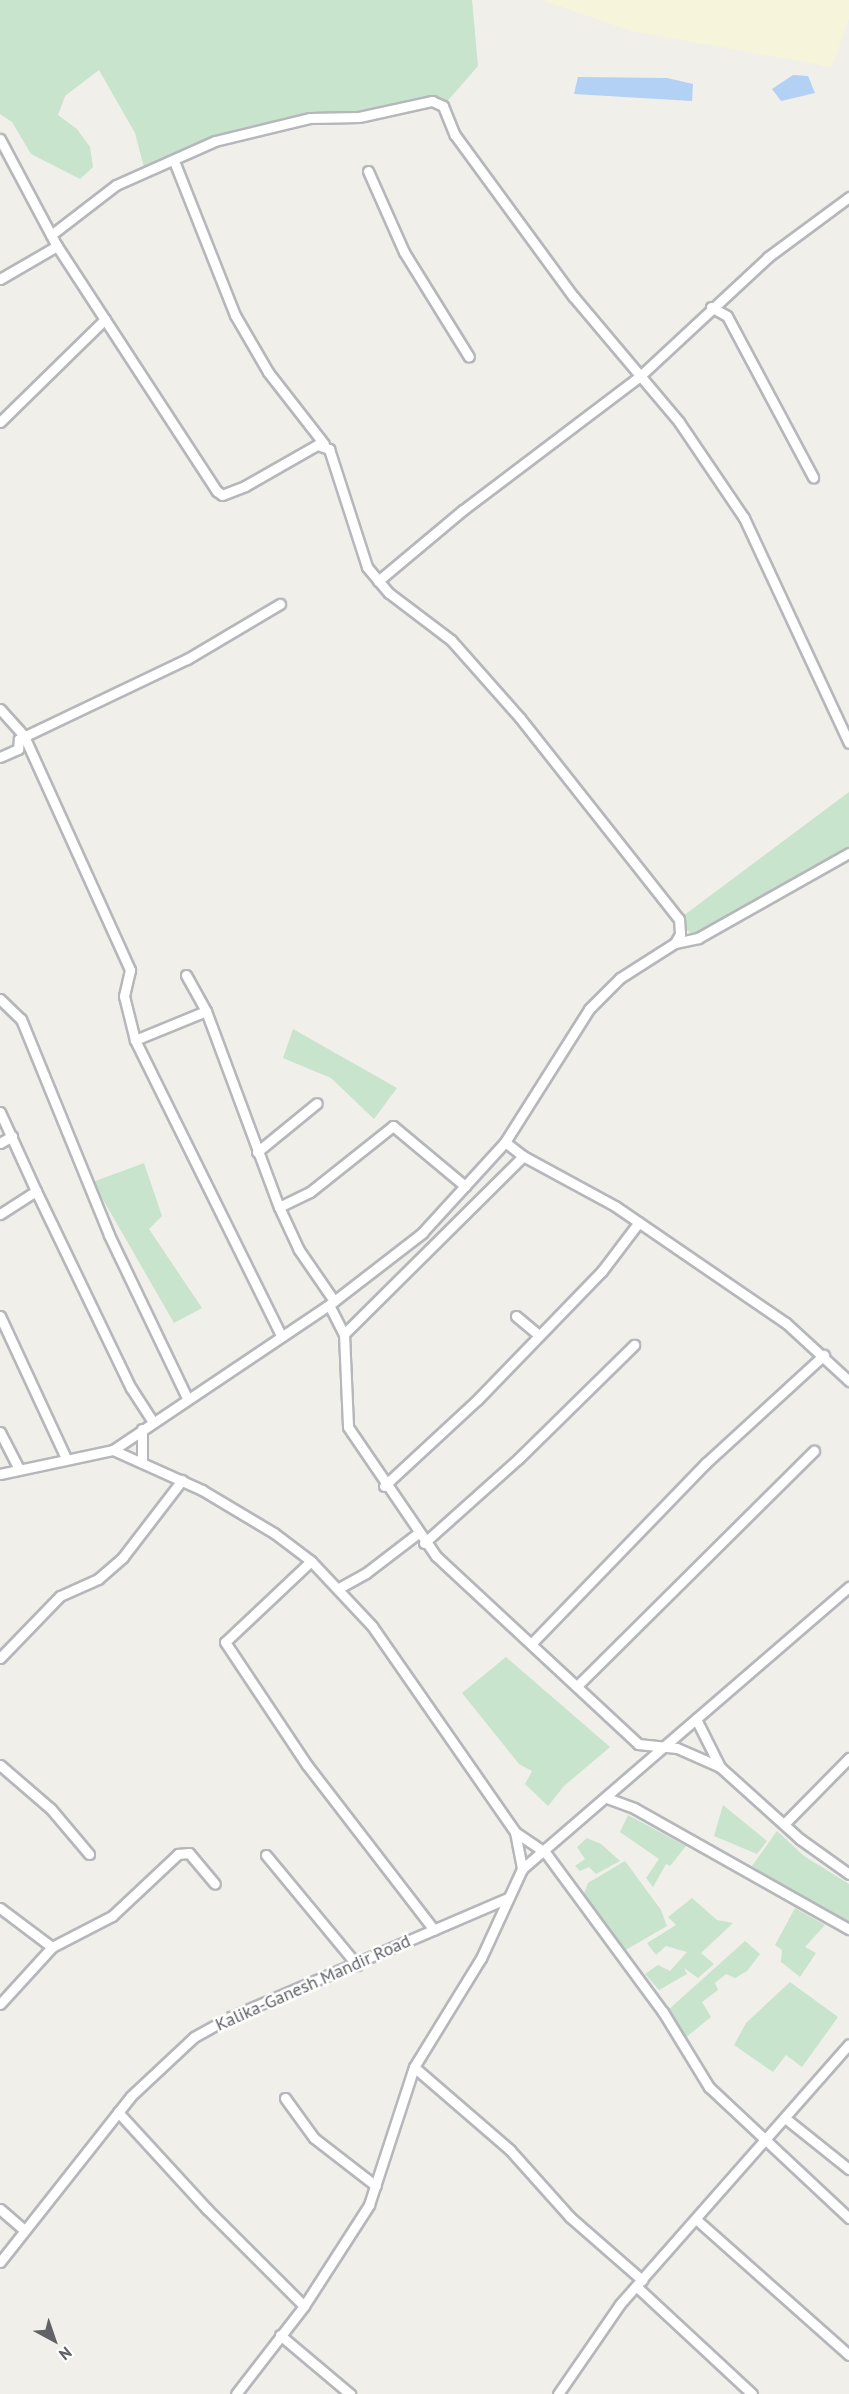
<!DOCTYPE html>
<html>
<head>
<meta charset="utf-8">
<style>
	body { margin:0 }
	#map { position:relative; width:849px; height:2394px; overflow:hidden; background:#f0efe9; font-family:"PT Sans",sans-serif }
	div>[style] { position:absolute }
	.green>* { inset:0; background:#c8e4cc }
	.sand>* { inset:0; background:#f7f4dc }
	.water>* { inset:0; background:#b3d0f5 }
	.roads { filter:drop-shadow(2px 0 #b5b7bb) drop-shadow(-2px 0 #b5b7bb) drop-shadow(0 2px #b5b7bb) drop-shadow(0 -2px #b5b7bb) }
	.street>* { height:9px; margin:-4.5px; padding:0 4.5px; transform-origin:4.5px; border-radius:4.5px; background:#fff }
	span { translate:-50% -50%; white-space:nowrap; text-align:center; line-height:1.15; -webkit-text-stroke:5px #fff; paint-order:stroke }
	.street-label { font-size:18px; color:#606267 }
	.north { position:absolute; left:24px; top:2310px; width:60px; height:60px; -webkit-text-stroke:4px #fff; paint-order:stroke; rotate:140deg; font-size:16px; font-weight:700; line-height:24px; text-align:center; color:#606267 }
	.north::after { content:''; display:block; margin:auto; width:21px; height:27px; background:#606267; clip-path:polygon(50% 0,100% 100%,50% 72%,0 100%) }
</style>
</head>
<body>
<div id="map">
	<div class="green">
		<div style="clip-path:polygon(0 0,472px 0,478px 66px,443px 106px,432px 101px,359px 117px,310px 118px,215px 141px,146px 175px,135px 133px,99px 70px,65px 96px,58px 115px,77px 129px,90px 147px,93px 167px,80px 179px,31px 154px,12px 122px,0 114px)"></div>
		<div style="clip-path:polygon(849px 792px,849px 853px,698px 938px,681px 926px,679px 919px)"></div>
		<div style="clip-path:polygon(293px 1029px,397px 1088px,374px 1119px,331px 1078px,283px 1058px)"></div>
		<div style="clip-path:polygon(144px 1163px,162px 1216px,149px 1229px,202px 1308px,174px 1323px,93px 1182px)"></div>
		<div style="clip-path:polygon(506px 1657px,610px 1747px,564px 1786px,548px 1806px,525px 1784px,532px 1771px,519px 1764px,462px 1693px)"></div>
		<div style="clip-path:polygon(723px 1805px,767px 1841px,757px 1854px,714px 1836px)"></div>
		<div style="clip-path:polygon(628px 1815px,686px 1846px,670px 1866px,666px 1864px,653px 1887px,646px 1878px,659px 1859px,620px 1832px)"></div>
		<div style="clip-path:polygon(777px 1831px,804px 1856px,849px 1884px,849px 1927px,752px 1866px)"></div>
		<div style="clip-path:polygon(587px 1838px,601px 1844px,620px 1861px,596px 1874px,589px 1867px,580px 1871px,575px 1866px,585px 1859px,577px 1847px)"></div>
		<div style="clip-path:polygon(625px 1861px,661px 1910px,667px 1926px,624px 1951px,583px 1896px,588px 1883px)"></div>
		<div style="clip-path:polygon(692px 1898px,717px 1920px,733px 1923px,701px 1953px,714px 1964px,698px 1978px,684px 1968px,687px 1974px,659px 1990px,645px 1974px,658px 1965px,670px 1971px,687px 1952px,666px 1946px,656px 1955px,647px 1943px,676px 1925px,668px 1917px)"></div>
		<div style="clip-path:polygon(795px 1908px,825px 1925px,805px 1947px,816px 1953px,800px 1977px,781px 1962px,782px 1950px,775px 1945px)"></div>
		<div style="clip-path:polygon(745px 1941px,760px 1954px,747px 1971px,735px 1978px,726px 1974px,715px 1983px,718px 1990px,702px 2002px,711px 2017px,685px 2038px,668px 2010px)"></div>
		<div style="clip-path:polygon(790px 1982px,838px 2017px,802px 2067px,786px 2055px,773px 2072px,734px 2045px,746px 2023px)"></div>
	</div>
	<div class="sand">
		<div style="clip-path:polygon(542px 0,849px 0,849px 18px,832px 67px,631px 31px)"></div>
	</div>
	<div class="water">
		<div style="clip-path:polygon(793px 75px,808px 76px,815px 93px,781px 101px,772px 89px)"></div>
		<div style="clip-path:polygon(578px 77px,667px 78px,693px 84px,692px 101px,574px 94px)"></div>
	</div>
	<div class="roads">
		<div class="street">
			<div style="left:0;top:139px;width:121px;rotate:62deg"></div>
			<div style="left:57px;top:246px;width:293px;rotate:56.9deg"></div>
			<div style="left:217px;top:491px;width:6px;rotate:39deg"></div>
			<div style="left:222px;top:495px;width:25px;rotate:-21deg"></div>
			<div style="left:245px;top:486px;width:83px;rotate:-29.7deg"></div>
			<div style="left:317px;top:445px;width:13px;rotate:18deg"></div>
			<div style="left:329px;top:449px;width:124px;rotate:72.1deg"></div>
			<div style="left:367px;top:567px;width:34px;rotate:50deg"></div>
			<div style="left:389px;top:593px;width:78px;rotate:37.2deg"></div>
			<div style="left:451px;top:640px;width:104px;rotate:48.5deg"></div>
			<div style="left:520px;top:718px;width:256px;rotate:51.7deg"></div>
			<div style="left:679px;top:919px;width:15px;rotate:86deg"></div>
			<div style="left:680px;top:934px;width:10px;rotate:119deg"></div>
			<div style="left:174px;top:161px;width:166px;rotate:68.4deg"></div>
			<div style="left:235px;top:315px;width:66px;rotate:59.9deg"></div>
			<div style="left:268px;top:372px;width:91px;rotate:52.1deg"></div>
			<div style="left:368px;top:171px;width:89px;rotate:66deg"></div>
			<div style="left:404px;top:252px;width:123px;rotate:58.2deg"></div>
			<div style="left:51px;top:235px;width:82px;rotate:-37.6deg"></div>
			<div style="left:116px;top:185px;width:108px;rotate:-24deg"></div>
			<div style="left:215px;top:141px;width:98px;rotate:-13.6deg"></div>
			<div style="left:310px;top:118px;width:49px;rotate:-1.2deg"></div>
			<div style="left:359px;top:117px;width:75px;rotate:-12.4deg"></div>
			<div style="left:432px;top:101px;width:12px;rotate:24deg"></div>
			<div style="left:443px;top:106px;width:31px;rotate:68deg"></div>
			<div style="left:455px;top:135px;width:200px;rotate:53.8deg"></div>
			<div style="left:573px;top:296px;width:165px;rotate:49.9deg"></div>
			<div style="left:679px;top:422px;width:116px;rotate:55.9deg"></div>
			<div style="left:744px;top:518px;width:248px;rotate:65deg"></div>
			<div style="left:0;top:279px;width:66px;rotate:-30.1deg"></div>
			<div style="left:711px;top:307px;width:18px;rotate:29deg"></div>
			<div style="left:727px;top:316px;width:183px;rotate:61.9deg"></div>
			<div style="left:0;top:422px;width:147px;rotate:-44.4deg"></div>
			<div style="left:378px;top:581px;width:111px;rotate:-39.9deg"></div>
			<div style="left:463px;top:510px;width:221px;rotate:-37.1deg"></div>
			<div style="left:639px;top:377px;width:176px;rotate:-42.9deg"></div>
			<div style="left:768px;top:257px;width:101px;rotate:-36.5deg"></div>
			<div style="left:0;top:709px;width:36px;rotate:48deg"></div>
			<div style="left:24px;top:736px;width:257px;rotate:65.6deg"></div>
			<div style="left:130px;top:970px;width:27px;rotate:103deg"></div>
			<div style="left:124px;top:996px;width:45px;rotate:76deg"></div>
			<div style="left:0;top:757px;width:20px;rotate:-24deg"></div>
			<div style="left:18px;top:749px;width:10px;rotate:-84deg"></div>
			<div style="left:19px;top:739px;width:186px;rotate:-25.5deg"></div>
			<div style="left:187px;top:659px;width:108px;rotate:-30.6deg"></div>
			<div style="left:186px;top:975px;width:41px;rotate:60.9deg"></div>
			<div style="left:206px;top:1011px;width:209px;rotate:69.6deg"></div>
			<div style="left:279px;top:1207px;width:47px;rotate:65.1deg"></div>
			<div style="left:299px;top:1250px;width:62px;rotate:55.5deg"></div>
			<div style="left:0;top:999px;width:29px;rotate:44deg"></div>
			<div style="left:21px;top:1019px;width:233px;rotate:67.8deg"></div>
			<div style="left:109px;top:1235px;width:181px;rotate:64.4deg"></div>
			<div style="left:206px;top:1011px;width:77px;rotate:157.8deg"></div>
			<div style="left:135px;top:1040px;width:330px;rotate:63.7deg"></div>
			<div style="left:0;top:1112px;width:87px;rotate:65.5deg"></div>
			<div style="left:36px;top:1191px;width:43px;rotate:147.4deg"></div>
			<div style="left:505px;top:1142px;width:23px;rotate:38deg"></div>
			<div style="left:0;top:1143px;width:14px;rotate:-30deg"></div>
			<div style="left:257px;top:1152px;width:77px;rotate:-39.2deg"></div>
			<div style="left:36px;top:1191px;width:219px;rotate:64.3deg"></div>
			<div style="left:131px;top:1388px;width:40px;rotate:57.1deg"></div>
			<div style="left:279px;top:1207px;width:34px;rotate:-26deg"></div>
			<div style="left:310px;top:1192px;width:106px;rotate:-38.5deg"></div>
			<div style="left:393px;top:1126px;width:94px;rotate:39.8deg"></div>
			<div style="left:329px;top:1305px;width:118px;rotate:-37.7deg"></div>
			<div style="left:422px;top:1233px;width:123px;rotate:-47.6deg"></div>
			<div style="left:505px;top:1142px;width:157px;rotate:-57.7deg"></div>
			<div style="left:589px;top:1009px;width:44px;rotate:-45deg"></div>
			<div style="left:620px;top:978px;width:65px;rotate:-32.5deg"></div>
			<div style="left:675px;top:943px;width:24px;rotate:-12deg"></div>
			<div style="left:698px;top:938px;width:173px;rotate:-29.4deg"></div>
			<div style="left:0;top:1316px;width:157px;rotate:65.1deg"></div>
			<div style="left:516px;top:1316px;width:30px;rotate:40deg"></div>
			<div style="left:344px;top:1334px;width:252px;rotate:-44.8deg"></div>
			<div style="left:523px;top:1156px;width:105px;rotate:28.5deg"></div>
			<div style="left:615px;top:1206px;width:207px;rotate:34.4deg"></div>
			<div style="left:786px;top:1323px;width:86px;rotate:42.6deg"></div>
			<div style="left:142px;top:1429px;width:31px;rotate:90deg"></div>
			<div style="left:0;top:1432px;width:42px;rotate:62.8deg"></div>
			<div style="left:113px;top:1450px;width:260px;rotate:-33.9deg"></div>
			<div style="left:329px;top:1305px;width:33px;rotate:63deg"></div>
			<div style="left:344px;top:1334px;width:93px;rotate:87.5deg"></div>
			<div style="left:348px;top:1427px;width:156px;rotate:55.7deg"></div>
			<div style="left:436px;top:1556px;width:276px;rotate:42.9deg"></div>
			<div style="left:638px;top:1744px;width:39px;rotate:6deg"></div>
			<div style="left:677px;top:1748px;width:47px;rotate:23.8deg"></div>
			<div style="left:720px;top:1767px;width:108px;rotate:42deg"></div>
			<div style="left:800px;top:1839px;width:60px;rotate:35.5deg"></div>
			<div style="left:0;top:1474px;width:116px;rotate:-12deg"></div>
			<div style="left:113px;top:1450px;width:98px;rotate:24.2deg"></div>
			<div style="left:202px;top:1490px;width:84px;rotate:30.8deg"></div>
			<div style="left:274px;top:1533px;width:46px;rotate:37.1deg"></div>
			<div style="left:311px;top:1561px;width:89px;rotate:46.8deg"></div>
			<div style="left:372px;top:1626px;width:251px;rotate:55.2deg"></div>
			<div style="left:515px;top:1832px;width:38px;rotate:79deg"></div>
			<div style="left:522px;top:1869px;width:98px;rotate:114.7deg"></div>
			<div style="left:481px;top:1958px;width:128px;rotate:121.6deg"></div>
			<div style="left:414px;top:2067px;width:145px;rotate:108.1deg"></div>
			<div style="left:369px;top:2205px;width:120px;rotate:122.8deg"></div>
			<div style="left:304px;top:2306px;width:111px;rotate:127.7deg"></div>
			<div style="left:384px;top:1486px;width:127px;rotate:-42.8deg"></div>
			<div style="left:477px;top:1400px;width:180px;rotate:-45.9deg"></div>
			<div style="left:602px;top:1271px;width:61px;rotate:-52.9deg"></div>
			<div style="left:424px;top:1543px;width:126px;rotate:-41.8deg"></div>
			<div style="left:518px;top:1459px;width:163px;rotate:-44.5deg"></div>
			<div style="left:311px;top:1561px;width:118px;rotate:136.7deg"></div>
			<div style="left:225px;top:1642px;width:148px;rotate:56.3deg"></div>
			<div style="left:307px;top:1765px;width:208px;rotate:52.4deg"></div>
			<div style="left:339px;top:1588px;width:31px;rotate:-29deg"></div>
			<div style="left:366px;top:1573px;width:64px;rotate:-37.4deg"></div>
			<div style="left:533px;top:1642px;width:249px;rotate:-46deg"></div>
			<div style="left:706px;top:1463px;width:160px;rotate:-42.5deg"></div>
			<div style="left:0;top:1658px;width:86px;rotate:-45.9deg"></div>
			<div style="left:60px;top:1596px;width:42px;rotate:-24.1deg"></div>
			<div style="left:98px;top:1579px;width:33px;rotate:-41deg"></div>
			<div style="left:123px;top:1557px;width:97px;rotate:-52.5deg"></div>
			<div style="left:577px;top:1686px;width:334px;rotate:-44.8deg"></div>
			<div style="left:696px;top:1719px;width:54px;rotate:63.4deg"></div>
			<div style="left:0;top:1765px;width:67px;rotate:40.8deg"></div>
			<div style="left:51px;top:1809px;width:59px;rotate:49.8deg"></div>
			<div style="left:607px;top:1798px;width:29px;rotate:20deg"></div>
			<div style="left:634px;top:1808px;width:247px;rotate:29.4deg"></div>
			<div style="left:784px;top:1824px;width:93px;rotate:-45.4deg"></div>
			<div style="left:515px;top:1832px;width:36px;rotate:34deg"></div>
			<div style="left:545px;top:1852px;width:199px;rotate:53.6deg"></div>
			<div style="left:663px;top:2012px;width:88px;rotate:58.5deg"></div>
			<div style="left:709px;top:2087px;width:192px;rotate:43.1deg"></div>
			<div style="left:266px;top:1855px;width:143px;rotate:50.4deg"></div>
			<div style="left:522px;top:1869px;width:432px;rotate:-40.8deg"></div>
			<div style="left:0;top:1908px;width:65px;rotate:36.9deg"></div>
			<div style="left:0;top:2004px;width:77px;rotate:-47.6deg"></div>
			<div style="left:52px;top:1947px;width:68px;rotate:-27.3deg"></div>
			<div style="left:112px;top:1916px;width:91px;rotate:-43.2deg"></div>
			<div style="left:178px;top:1854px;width:11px;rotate:-5deg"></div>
			<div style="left:189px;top:1853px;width:40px;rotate:50deg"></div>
			<div style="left:414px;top:2067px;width:127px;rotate:40.8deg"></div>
			<div style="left:510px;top:2150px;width:90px;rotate:48.2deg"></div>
			<div style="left:570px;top:2217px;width:96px;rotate:41.2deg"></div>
			<div style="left:285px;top:2098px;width:49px;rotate:54.1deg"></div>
			<div style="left:314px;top:2138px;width:78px;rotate:37.7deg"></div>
			<div style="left:118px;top:2112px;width:132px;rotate:47.5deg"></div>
			<div style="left:207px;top:2209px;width:137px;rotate:45deg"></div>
			<div style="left:785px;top:2118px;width:82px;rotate:38.6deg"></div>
			<div style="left:0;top:2209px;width:32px;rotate:41deg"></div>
			<div style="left:698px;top:2221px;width:202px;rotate:41.6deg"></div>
			<div style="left:0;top:2262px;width:211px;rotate:-51.7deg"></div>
			<div style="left:131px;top:2096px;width:86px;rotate:-43.1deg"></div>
			<div style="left:194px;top:2037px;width:41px;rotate:-29.1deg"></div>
			<div style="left:230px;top:2017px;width:301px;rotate:-23.2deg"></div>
			<div style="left:637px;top:2287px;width:157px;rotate:42.9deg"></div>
			<div style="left:280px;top:2335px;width:92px;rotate:40.1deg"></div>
			<div style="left:558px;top:2394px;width:109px;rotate:-55.4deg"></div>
			<div style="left:620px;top:2304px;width:346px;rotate:-48.6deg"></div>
		</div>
	</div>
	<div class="street-label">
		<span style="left:313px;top:1983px;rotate:-24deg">Kalika-Ganesh Mandir Road</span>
	</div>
	<div class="north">N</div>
</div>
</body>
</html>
